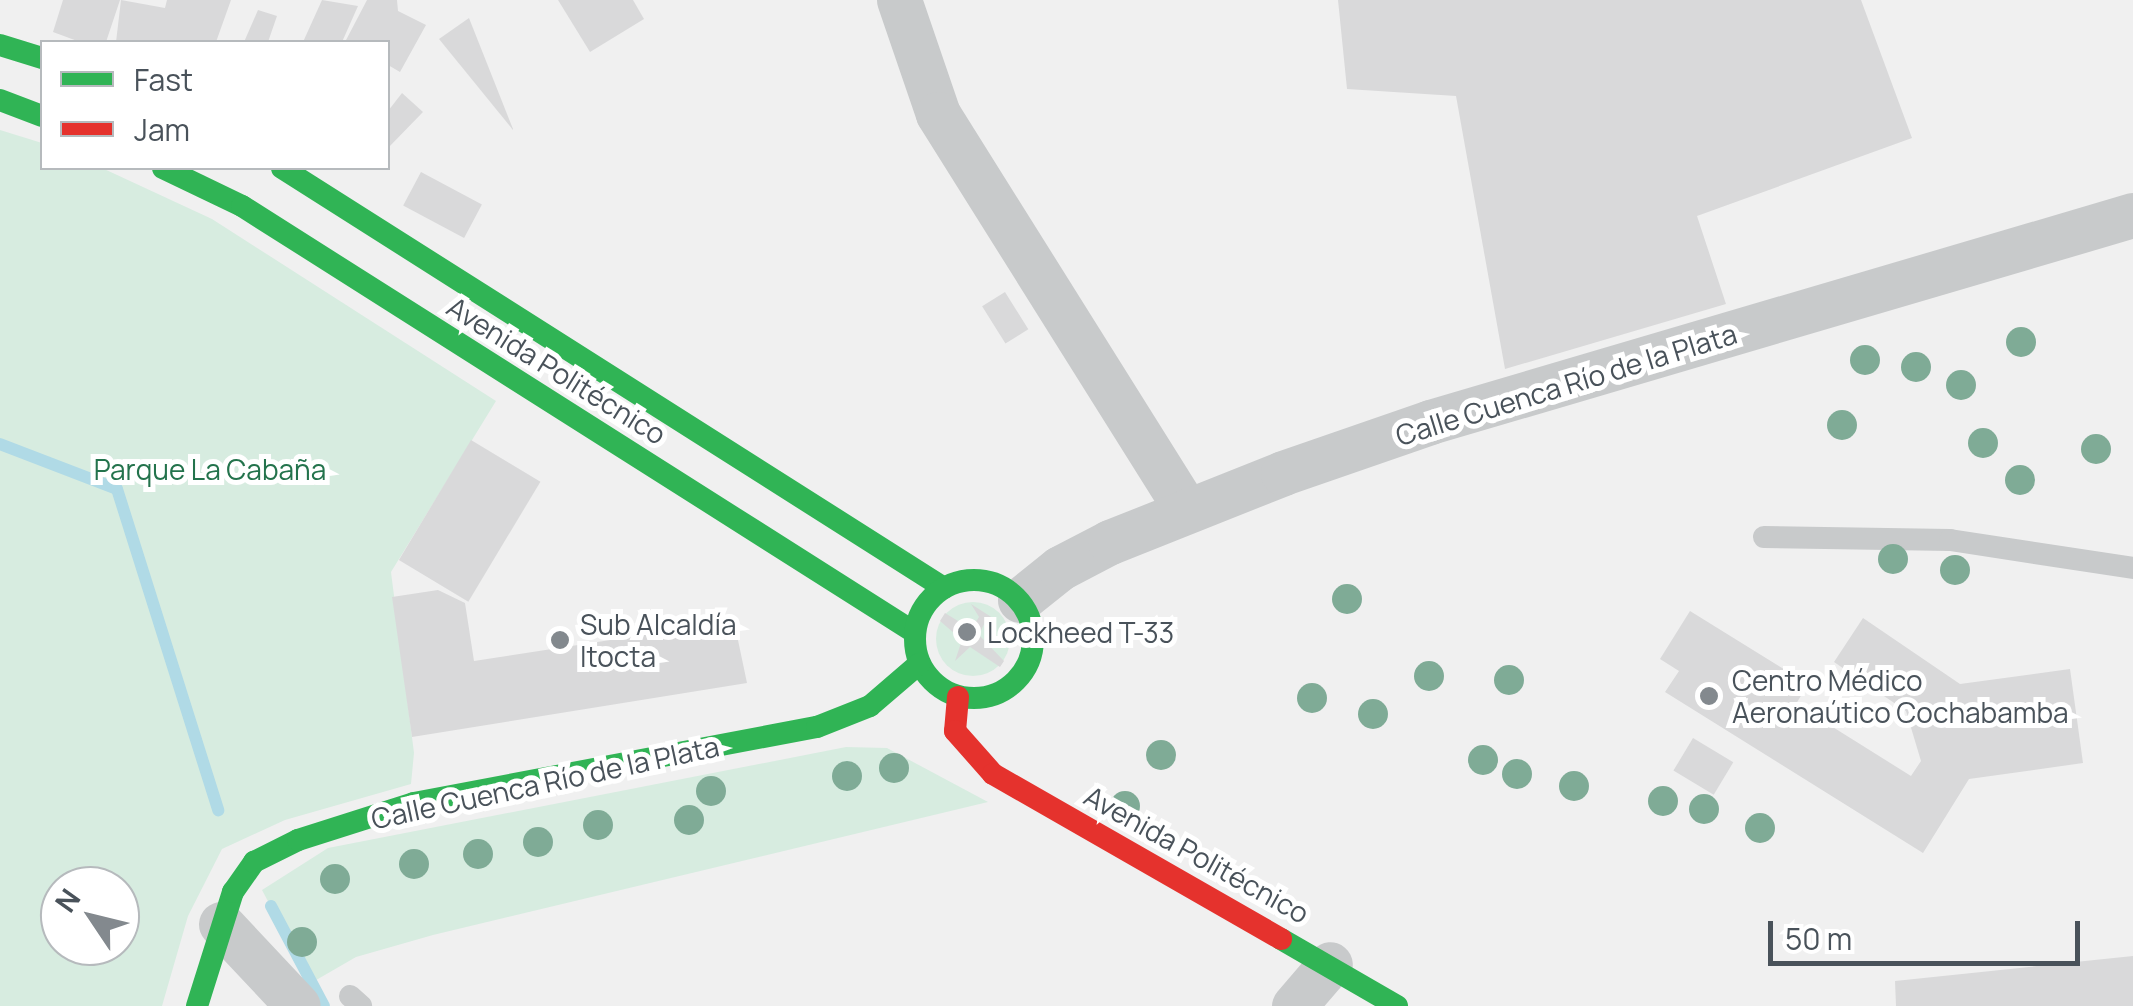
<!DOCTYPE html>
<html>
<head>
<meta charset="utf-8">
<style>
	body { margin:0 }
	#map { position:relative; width:2133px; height:1006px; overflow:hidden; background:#f0f0f0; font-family:Manrope,sans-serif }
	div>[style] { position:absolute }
	.green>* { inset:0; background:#d7ece0 }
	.round { border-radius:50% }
	.stream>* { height:12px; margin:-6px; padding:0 6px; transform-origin:6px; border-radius:6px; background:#b0dae6 }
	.building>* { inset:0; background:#d9d9da; transform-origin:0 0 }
	.lane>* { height:22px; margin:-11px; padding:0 11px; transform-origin:11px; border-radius:11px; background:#c8cacb }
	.street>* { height:45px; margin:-22.5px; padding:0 22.5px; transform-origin:22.5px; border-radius:22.5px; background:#c8cacb }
	.fast>* { height:22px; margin:-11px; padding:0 11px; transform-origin:11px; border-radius:11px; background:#30b455 }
	.fast>.ring { margin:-11px; padding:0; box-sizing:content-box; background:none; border:22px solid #30b455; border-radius:50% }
	.jam>* { height:22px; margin:-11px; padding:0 11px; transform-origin:11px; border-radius:11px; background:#e5322d }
	.trees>* { width:30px; height:30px; margin:-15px; border-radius:50%; background:#7fab96 }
	.dots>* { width:28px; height:28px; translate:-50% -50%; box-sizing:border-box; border:5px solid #fff; border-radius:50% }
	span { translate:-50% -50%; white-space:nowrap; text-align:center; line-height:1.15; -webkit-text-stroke:10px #fff; paint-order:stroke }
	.street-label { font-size:28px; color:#49525a }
	.park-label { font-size:28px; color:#23734c }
	.poi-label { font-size:28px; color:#49525a }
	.left { translate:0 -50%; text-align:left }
	.legend { position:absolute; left:40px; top:40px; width:350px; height:130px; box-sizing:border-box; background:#fff; border:2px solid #b6babd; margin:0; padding:12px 18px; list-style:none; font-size:30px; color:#49525a }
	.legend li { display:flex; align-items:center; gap:20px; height:50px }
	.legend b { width:50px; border:2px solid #b6babd }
	.north { position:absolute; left:40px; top:866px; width:100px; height:100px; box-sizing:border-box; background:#fff; border:2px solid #b6babd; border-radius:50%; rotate:305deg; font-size:28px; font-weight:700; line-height:40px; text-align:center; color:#49525a }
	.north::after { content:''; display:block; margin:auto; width:35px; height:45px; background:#83898e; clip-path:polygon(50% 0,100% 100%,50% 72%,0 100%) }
	.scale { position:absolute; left:1768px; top:921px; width:312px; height:45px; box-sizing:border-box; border:5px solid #49525a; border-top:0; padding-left:12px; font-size:30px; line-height:35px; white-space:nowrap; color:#49525a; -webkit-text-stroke:8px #fff; paint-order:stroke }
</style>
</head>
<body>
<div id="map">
	<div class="green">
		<div style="clip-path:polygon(evenodd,0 130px,42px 143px,42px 168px,102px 168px,212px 219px,496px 401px,391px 572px,414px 753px,411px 784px,285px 820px,222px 849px,188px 916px,162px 1006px,0 1006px,0 130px,60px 886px,120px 886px,120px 946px,60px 946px,60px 886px)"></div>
		<div class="round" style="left:936px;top:602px;width:74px;height:74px"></div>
		<div style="clip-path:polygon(846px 747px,887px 748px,988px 802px,433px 935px,356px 957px,311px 983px,262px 890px,328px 848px)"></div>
	</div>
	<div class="stream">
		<div style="left:0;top:444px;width:125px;rotate:21deg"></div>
		<div style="left:117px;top:489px;width:337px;rotate:72.5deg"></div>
		<div style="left:271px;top:906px;width:113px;rotate:62.1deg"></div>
	</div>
	<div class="building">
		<div style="clip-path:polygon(63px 0,120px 0,106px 42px,80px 42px,53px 32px)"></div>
		<div style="clip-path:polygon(121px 0,165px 8px,167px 0,231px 0,216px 42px,116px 42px)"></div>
		<div style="clip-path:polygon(322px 0,358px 6px,342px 42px,303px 42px)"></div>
		<div style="clip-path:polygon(367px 0,397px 0,398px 11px,426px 25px,400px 72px,388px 65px,388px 42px,345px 42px)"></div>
		<div style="clip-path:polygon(558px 0,633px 0,644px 19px,590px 52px)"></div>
		<div style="clip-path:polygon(1338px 0,1861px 0,1912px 138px,1697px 216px,1726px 304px,1505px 369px,1456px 96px,1347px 89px)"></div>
		<div style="clip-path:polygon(258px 10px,277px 16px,268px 42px,244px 42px)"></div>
		<div style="clip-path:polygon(469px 18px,513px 129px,513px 130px,439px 39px)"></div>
		<div style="clip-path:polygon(402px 93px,423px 112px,388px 148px,388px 111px)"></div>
		<div style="left:421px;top:172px;width:69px;height:38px;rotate:28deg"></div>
		<div style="left:1005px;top:292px;width:44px;height:27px;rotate:58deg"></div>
		<div style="left:471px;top:440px;width:81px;height:140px;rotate:31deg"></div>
		<div style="clip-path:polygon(438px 590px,465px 603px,474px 661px,734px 621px,747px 683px,412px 737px,392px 597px)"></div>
		<div style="clip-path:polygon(971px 604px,996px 620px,985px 622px,979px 635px,1004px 661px,1000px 667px,970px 647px,955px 661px,962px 640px,940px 621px,945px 613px,971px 629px,979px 617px)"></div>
		<div style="clip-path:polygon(1690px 611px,1808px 684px,1796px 704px,1911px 776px,1921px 761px,1906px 711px,1834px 662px,1863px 618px,1960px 684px,2070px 669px,2083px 763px,1969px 779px,1923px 853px,1665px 692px,1679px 671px,1660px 659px)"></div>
		<div style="left:1693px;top:738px;width:47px;height:38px;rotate:31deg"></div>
		<div style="clip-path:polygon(2133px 956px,2133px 1006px,1896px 1006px,1895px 981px)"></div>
	</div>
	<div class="lane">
		<div style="left:1764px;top:537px;width:186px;rotate:0.9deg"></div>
		<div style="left:1950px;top:540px;width:185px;rotate:8.7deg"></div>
		<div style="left:350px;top:996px;width:15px;rotate:42deg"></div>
	</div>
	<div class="street">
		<div style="left:899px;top:0;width:120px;rotate:71.1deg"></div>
		<div style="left:938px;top:114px;width:467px;rotate:57.9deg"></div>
		<div style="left:1020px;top:600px;width:51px;rotate:-38.7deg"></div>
		<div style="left:1060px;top:568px;width:56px;rotate:-27.5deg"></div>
		<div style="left:1110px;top:542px;width:186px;rotate:-21.7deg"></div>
		<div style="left:1283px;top:473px;width:156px;rotate:-19.1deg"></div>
		<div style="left:1430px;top:422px;width:733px;rotate:-16.41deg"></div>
		<div style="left:221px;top:924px;width:112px;rotate:46.8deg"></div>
		<div style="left:1294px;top:1006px;width:55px;rotate:-49.4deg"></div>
	</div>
	<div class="fast">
		<div style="left:0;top:45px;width:44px;rotate:17.2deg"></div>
		<div style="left:0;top:100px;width:45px;rotate:20.9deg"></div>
		<div style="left:163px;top:168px;width:88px;rotate:25.7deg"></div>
		<div style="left:242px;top:206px;width:796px;rotate:32.37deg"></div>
		<div style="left:282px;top:168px;width:784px;rotate:32.39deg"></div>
		<div class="ring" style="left:915px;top:580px;width:96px;height:96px"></div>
		<div style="left:1281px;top:939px;width:134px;rotate:30deg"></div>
		<div style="left:197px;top:1006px;width:120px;rotate:-72.5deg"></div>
		<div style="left:233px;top:892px;width:37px;rotate:-55deg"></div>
		<div style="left:254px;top:862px;width:49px;rotate:-26.6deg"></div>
		<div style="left:298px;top:840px;width:122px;rotate:-17.7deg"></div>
		<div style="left:414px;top:803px;width:410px;rotate:-10.7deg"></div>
		<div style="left:817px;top:727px;width:57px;rotate:-21.6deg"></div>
		<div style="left:870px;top:706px;width:65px;rotate:-40.6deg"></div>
	</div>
	<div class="jam">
		<div style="left:958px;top:697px;width:34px;rotate:95deg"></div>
		<div style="left:955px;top:731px;width:57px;rotate:48.5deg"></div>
		<div style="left:993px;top:774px;width:332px;rotate:29.8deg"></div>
	</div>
	<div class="trees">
		<div style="left:2021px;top:342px"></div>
		<div style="left:1865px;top:360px"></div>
		<div style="left:1916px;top:367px"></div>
		<div style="left:1961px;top:385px"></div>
		<div style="left:1842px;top:425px"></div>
		<div style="left:1983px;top:443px"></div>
		<div style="left:2096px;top:449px"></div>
		<div style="left:2020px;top:480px"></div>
		<div style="left:1893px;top:559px"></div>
		<div style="left:1955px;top:570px"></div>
		<div style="left:1347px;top:599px"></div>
		<div style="left:1429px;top:676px"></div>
		<div style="left:1509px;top:680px"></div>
		<div style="left:1312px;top:698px"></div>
		<div style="left:1373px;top:714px"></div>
		<div style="left:1161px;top:755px"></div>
		<div style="left:1483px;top:760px"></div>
		<div style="left:894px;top:768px"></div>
		<div style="left:1517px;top:774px"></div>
		<div style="left:847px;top:776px"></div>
		<div style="left:1574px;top:786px"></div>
		<div style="left:711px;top:791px"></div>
		<div style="left:1663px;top:801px"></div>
		<div style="left:1125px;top:806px"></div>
		<div style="left:1704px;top:809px"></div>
		<div style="left:689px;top:820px"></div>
		<div style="left:598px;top:825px"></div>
		<div style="left:1760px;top:828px"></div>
		<div style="left:538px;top:842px"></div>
		<div style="left:478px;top:854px"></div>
		<div style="left:414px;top:864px"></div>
		<div style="left:335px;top:879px"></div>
		<div style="left:302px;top:942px"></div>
	</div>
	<div class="dots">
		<div style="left:967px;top:632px;background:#83898e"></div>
		<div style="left:560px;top:640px;background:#83898e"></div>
		<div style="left:1709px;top:696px;background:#83898e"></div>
	</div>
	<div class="street-label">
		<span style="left:557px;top:370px;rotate:32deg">Avenida Politécnico</span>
		<span style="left:1566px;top:384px;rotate:-17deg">Calle Cuenca Río de la Plata</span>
		<span style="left:545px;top:782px;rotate:-12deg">Calle Cuenca Río de la Plata</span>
		<span style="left:1197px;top:854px;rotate:29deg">Avenida Politécnico</span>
	</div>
	<div class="park-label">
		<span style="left:210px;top:469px">Parque La Cabaña</span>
	</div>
	<div class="poi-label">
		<span class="left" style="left:580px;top:640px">Sub Alcaldía<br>Itocta</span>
		<span class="left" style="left:987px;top:632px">Lockheed T-33</span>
		<span class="left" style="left:1732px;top:696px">Centro Médico<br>Aeronaútico Cochabamba</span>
	</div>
	<ul class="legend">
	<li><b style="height:12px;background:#30b455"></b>Fast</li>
	<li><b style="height:12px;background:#e5322d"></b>Jam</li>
	</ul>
	<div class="north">N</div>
	<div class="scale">50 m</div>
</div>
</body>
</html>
